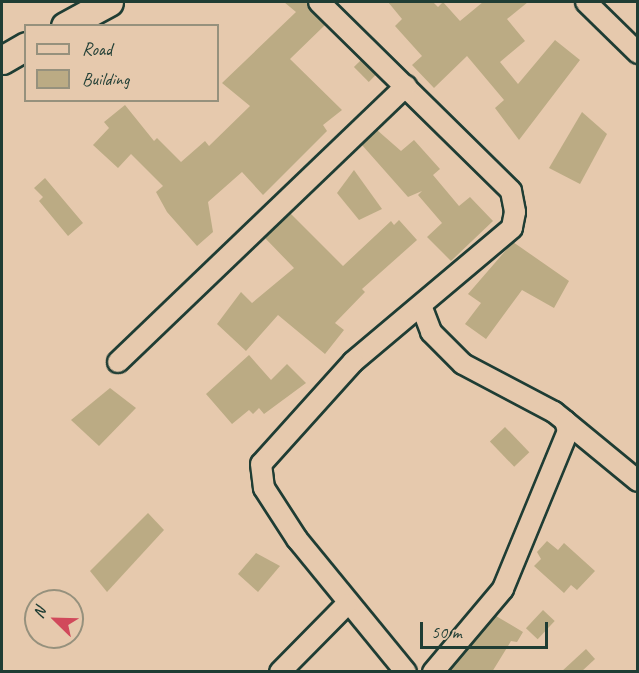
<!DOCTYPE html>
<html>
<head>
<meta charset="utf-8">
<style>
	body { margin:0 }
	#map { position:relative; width:639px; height:673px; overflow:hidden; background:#e6c9ad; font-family:Caveat,sans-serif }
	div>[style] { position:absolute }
	.building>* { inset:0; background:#bbab84; transform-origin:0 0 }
	.roads { filter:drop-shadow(2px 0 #1f3d34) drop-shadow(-2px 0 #1f3d34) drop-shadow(0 2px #1f3d34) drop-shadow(0 -2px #1f3d34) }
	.street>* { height:20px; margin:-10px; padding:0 10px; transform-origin:10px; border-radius:10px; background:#e6c9ad }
	.secondary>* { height:27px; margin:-13.5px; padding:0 13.5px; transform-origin:13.5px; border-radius:13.5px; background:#e6c9ad }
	span { translate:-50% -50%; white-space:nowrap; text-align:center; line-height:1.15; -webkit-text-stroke:4.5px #e6c9ad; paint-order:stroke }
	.frame { position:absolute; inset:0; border:3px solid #1f3d34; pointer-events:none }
	.legend { position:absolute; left:24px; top:24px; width:195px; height:78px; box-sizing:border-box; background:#e6c9ad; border:2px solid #96917d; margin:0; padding:8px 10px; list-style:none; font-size:18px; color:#1f3d34 }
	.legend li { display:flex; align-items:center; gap:12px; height:30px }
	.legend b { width:30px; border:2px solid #96917d }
	.north { position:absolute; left:24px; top:589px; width:60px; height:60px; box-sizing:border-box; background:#e6c9ad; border:2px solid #96917d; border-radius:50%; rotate:293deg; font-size:16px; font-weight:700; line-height:24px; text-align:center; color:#1f3d34 }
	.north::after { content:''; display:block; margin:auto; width:21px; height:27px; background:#d1495b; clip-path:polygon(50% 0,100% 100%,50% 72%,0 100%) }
	.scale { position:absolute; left:420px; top:622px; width:128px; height:27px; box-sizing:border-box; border:3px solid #1f3d34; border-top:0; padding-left:8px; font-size:18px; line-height:21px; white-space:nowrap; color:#1f3d34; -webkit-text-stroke:4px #e6c9ad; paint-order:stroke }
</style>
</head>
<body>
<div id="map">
	<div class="building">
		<div style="clip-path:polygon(284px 2px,307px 2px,325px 25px,290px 59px,342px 110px,323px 125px,327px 131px,263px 195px,242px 172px,208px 202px,213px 232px,197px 246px,167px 212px,156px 192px,163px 186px,131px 154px,118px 168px,93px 145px,109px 128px,104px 122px,125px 105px,154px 141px,157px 138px,181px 162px,205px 141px,209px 146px,250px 106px,222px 83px,296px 12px)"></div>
		<div style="clip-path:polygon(388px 2px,433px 2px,438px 7px,443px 2px,460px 21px,483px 2px,528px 2px,507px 19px,525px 41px,500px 62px,518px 84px,555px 40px,580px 60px,519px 140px,495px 108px,504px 100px,467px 56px,434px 88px,412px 65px,422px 56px,395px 26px,402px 19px)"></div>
		<div style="left:361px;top:60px;width:21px;height:10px;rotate:45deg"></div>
		<div style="clip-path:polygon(582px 112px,607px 134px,580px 184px,549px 168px)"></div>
		<div style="clip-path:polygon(377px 130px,401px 151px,414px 140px,440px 169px,433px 175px,459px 206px,470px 197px,493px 221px,451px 261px,427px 237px,442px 223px,418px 195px,422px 191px,408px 197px,362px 145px)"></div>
		<div style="clip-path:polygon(354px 170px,382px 209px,359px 220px,337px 193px)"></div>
		<div style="clip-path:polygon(45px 178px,83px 223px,68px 236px,39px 201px,43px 197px,34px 188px)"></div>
		<div style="clip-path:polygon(290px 213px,343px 266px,391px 221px,394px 225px,399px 220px,417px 240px,362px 289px,365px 292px,335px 323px,344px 330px,325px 354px,278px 315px,246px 351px,217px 324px,241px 292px,252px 303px,294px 268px,265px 238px)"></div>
		<div style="clip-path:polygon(513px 242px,569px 281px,554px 308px,522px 290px,486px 339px,465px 324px,481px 303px,468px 294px)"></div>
		<div style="clip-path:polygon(249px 355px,271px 380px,287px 364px,306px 383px,264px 414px,259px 408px,253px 414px,249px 410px,232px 424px,206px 394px)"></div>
		<div style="clip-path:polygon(110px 388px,136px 408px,99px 446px,71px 420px)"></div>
		<div style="left:505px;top:427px;width:35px;height:21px;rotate:46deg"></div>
		<div style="clip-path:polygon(148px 513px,164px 530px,107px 592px,90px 571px)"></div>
		<div style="clip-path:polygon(547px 541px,558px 550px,564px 543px,595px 571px,577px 590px,571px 585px,564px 593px,534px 566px,541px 559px,537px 552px)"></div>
		<div style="clip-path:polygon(256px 553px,280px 566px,258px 592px,238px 574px)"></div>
		<div style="left:543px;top:610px;width:16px;height:25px;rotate:43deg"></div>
		<div style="clip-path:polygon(496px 616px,523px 632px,517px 642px,511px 641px,492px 672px,449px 672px)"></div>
		<div style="clip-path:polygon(586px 649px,595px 659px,581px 672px,561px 672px)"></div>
	</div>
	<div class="roads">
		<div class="street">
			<div style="left:319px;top:2px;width:269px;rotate:44.5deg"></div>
			<div style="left:511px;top:191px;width:21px;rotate:79deg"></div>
			<div style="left:515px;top:212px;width:16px;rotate:101deg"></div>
			<div style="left:512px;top:228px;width:208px;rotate:139.9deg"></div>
			<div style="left:353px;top:362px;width:137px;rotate:132deg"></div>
			<div style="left:261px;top:464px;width:24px;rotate:83deg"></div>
			<div style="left:264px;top:488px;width:61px;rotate:57.1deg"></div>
			<div style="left:297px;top:539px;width:172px;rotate:50.7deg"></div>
			<div style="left:586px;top:2px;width:73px;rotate:44.4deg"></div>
			<div style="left:422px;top:308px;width:26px;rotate:69deg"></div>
			<div style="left:431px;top:332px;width:45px;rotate:45deg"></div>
			<div style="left:463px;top:364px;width:103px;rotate:27.8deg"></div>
			<div style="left:554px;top:412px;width:14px;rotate:39deg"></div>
			<div style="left:565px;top:421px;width:10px;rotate:73deg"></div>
			<div style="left:568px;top:431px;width:171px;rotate:112.4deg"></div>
			<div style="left:503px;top:589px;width:109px;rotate:130.1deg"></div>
			<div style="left:118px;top:362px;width:399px;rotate:-43.8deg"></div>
			<div style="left:565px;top:421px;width:94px;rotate:39.4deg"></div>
			<div style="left:280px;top:672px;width:95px;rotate:-45.4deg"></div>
		</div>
		<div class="secondary">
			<div style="left:65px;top:26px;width:50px;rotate:-28.6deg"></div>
			<div style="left:2px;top:60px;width:28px;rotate:-30deg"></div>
		</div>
	</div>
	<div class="frame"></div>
	<ul class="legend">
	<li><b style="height:8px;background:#e6c9ad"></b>Road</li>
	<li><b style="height:16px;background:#bbab84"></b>Building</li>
	</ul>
	<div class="north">N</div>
	<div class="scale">50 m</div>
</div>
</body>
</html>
